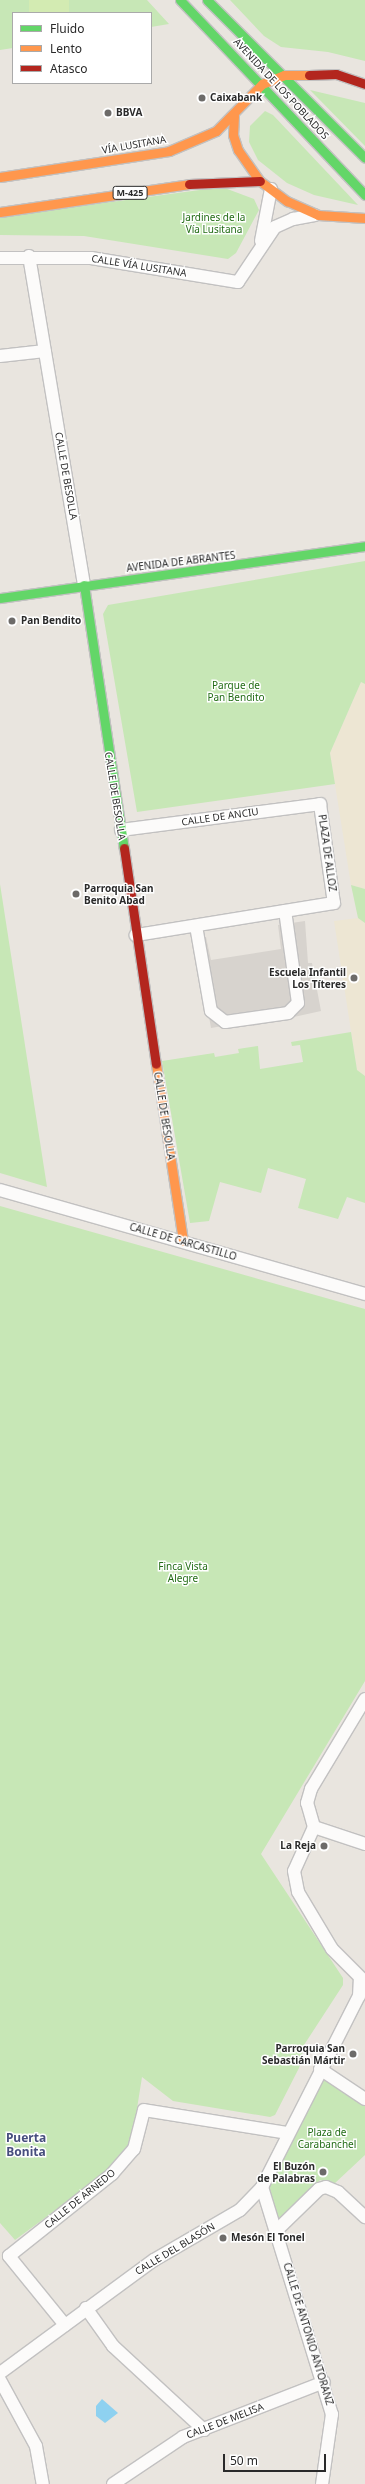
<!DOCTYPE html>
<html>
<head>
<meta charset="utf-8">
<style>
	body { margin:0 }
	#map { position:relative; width:365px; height:2484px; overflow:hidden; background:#e9e5df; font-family:"Noto Sans",sans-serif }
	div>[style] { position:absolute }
	.education>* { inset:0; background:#ede6d3 }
	.green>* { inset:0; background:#c7e7b6 }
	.pitch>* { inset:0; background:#d3ebb2; transform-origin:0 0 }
	.plaza>* { inset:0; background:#d7d3ce }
	.water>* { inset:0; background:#8ed1f0 }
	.roads { filter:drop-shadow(1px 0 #c2c1c1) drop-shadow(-1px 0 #c2c1c1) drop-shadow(0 1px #c2c1c1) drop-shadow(0 -1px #c2c1c1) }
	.street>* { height:12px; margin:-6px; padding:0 6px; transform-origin:6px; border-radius:6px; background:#fcfbfa }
	.fast>* { height:9px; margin:-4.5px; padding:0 4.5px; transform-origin:4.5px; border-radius:4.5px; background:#63d668 }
	.slow>* { height:9px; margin:-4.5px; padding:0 4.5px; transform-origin:4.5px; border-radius:4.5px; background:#ff974d }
	.jam>* { height:9px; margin:-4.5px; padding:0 4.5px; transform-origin:4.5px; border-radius:4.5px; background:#b3261e }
	.dots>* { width:11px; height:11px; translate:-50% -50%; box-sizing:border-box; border:2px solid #fff; border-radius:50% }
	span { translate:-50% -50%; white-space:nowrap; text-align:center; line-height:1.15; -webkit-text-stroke:3px #fff; paint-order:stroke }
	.shield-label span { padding:1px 3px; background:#fff; border:1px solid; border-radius:3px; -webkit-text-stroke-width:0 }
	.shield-label { font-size:9px; color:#2a2a2a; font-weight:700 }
	.street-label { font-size:10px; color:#2a2a2a }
	.poi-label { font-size:10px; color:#2a2a2a; font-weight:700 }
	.left { translate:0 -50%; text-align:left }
	.right { translate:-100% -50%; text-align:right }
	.park-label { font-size:10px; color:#226c15 }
	.quarter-label { font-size:12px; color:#474e7e; font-weight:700 }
	.legend { position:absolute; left:12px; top:12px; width:140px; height:72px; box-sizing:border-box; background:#fff; border:1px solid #aaa; margin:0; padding:5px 7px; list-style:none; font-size:12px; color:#2a2a2a }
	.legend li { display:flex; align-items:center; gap:8px; height:20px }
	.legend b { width:20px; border:1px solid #aaa }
	.scale { position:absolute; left:223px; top:2454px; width:103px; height:18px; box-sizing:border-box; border:2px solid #2a2a2a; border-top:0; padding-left:5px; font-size:12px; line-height:14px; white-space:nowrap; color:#2a2a2a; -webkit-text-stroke:3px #fff; paint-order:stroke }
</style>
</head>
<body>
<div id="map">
	<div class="education">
		<div style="clip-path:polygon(361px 682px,365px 684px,365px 889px,351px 885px,330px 753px)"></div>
		<div style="clip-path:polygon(358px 918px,365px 923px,365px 1076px,357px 1070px,334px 921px)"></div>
	</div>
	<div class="green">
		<div style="clip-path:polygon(0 0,147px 0,169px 24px,151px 27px,151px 13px,13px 13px,13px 48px,0 50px)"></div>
		<div style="clip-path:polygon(230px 0,365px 0,365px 61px,328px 52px,281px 47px,264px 36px)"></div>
		<div style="clip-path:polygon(310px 90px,365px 103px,365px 146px)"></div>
		<div style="clip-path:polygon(265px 111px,273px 115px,358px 205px,314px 195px,287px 183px,258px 160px,249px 142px,250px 126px)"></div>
		<div style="clip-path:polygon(222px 187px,254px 199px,259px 210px,236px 253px,228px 259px,84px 236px,0 235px,0 217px)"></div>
		<div style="clip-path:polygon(365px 561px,365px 684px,361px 682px,330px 753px,335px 784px,137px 812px,103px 614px,108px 605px)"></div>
		<div style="clip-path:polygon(0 884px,47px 1187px,0 1173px)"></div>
		<div style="clip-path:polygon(351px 885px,365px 889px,365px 923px,358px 918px)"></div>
		<div style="clip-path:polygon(351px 1032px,357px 1070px,365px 1076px,365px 1203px,347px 1197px,338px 1219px,298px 1208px,306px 1179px,268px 1168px,261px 1193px,220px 1182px,209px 1221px,190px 1223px,162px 1061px,214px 1053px,215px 1057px,239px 1053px,238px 1049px,258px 1046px,260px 1069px,303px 1062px,300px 1045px,292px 1046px,291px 1042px)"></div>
		<div style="clip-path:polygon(0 1206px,365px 1309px,365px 1681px,261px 1854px,343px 1978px,343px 1985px,304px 2045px,299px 2068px,275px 2115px,270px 2117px,173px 2101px,142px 2077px,132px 2140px,110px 2170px,15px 2240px,0 2223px)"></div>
		<div style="clip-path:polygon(320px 2069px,365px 2099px,365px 2155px,334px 2184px,320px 2180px,279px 2222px,267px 2185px)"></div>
	</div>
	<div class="pitch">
		<div style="left:29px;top:0;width:40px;height:13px"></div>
	</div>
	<div class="plaza">
		<div style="clip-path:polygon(305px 921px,308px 963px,312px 963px,321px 1011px,253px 1026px,252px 1021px,211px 1028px,195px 937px,206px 937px,211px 960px,281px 949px,278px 925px)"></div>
	</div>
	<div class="water">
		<div style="clip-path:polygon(102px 2399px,118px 2413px,105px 2423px,96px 2416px,96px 2406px)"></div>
	</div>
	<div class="roads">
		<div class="street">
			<div style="left:261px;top:241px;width:53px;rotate:-79.1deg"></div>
			<div style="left:29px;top:256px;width:334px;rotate:80.5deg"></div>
			<div style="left:0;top:258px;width:91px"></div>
			<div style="left:91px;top:258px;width:149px;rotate:9.3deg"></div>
			<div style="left:238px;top:282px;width:66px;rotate:-56.1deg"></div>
			<div style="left:275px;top:227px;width:20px;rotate:-24deg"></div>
			<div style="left:293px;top:219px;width:22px;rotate:-10deg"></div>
			<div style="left:0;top:356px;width:45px;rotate:-6.3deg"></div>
			<div style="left:121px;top:830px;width:201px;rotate:-7.4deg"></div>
			<div style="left:320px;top:804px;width:100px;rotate:82deg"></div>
			<div style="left:334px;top:903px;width:201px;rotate:170.8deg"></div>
			<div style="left:196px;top:926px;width:86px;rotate:80deg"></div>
			<div style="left:211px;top:1011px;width:18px;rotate:38deg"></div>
			<div style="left:225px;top:1022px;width:64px;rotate:-8.1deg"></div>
			<div style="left:288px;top:1013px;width:14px;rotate:-45deg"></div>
			<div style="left:298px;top:1003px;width:93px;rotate:-98deg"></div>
			<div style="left:0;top:1190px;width:380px;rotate:15.9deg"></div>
			<div style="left:314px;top:1827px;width:48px;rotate:114.4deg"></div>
			<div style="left:294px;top:1871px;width:21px;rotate:79deg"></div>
			<div style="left:298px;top:1892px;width:66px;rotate:59.2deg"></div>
			<div style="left:332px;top:1949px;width:47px;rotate:45deg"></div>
			<div style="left:314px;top:1827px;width:25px;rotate:-106deg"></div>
			<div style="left:307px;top:1803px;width:15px;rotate:-74deg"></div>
			<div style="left:311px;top:1789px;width:105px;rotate:-59deg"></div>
			<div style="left:314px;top:1827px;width:54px;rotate:18.4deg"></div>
			<div style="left:320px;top:2069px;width:54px;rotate:33.7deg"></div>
			<div style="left:262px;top:2187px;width:238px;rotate:72.9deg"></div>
			<div style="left:332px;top:2414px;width:71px;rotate:98.1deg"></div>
			<div style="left:276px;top:2231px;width:60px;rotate:-44.3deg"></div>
			<div style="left:319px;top:2189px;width:7px;rotate:-16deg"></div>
			<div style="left:326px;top:2187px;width:13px;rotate:23deg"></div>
			<div style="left:338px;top:2192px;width:37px;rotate:43deg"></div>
			<div style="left:86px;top:2308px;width:47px;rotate:54.6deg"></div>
			<div style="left:113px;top:2346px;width:124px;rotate:42.7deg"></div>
			<div style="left:65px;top:2325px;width:89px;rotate:-129.1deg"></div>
			<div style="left:9px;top:2256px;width:132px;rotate:-38.5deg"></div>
			<div style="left:112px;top:2174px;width:33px;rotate:-49deg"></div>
			<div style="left:134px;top:2149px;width:40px;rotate:-75.6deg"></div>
			<div style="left:144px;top:2110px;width:145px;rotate:9.1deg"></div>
			<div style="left:0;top:2373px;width:191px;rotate:-36.3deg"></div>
			<div style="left:154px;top:2260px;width:99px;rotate:-30.2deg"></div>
			<div style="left:240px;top:2210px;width:32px;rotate:-46deg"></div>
			<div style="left:262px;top:2187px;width:214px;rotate:-63.1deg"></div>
			<div style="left:359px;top:1996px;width:17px;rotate:-87deg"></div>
			<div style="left:0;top:2380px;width:75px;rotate:61.4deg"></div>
			<div style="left:36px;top:2446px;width:39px;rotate:80deg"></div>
			<div style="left:113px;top:2484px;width:84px;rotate:-33.9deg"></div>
			<div style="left:183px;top:2437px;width:151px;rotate:-21.3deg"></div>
		</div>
		<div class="fast">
			<div style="left:180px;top:0;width:269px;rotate:46.5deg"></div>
			<div style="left:207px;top:0;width:223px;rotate:45deg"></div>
			<div style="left:84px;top:585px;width:266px;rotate:81.4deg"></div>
			<div style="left:0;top:598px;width:369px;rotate:-8.1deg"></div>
		</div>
		<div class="slow">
			<div style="left:234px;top:116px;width:19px;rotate:93deg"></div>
			<div style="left:233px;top:135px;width:16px;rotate:72deg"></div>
			<div style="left:238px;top:150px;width:38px;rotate:55deg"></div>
			<div style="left:260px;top:181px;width:34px;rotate:37deg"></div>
			<div style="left:287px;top:201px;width:34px;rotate:24deg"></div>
			<div style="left:318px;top:215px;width:47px;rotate:3.7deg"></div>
			<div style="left:0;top:177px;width:171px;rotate:-8.7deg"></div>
			<div style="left:169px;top:151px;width:51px;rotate:-23.1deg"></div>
			<div style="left:216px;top:131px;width:66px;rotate:-45.6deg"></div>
			<div style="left:262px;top:84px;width:24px;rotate:-22deg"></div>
			<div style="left:284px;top:75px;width:25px"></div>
			<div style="left:0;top:212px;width:191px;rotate:-8.4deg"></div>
			<div style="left:156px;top:1064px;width:179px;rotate:81.3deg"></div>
		</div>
		<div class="jam">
			<div style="left:309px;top:75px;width:27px;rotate:-2deg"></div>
			<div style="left:336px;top:74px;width:31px;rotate:19deg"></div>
			<div style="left:189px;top:184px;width:71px;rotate:-2.4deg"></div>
			<div style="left:124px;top:848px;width:218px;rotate:81.6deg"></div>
		</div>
	</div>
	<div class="dots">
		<div style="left:202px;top:98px;background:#6d6b69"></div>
		<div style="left:108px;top:113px;background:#6d6b69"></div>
		<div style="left:12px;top:621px;background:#6d6b69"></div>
		<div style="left:76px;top:894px;background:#6d6b69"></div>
		<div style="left:354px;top:978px;background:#6d6b69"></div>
		<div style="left:324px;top:1846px;background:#6d6b69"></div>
		<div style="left:353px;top:2054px;background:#6d6b69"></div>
		<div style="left:323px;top:2172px;background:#6d6b69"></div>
		<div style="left:223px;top:2238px;background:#6d6b69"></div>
	</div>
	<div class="shield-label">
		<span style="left:130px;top:193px">M-425</span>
	</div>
	<div class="street-label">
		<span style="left:281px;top:89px;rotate:47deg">AVENIDA DE LOS POBLADOS</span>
		<span style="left:134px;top:145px;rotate:-10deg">VÍA LUSITANA</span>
		<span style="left:139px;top:266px;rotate:9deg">CALLE VÍA LUSITANA</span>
		<span style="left:66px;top:476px;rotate:80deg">CALLE DE BESOLLA</span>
		<span style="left:181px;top:562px;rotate:-7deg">AVENIDA DE ABRANTES</span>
		<span style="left:115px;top:796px;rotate:81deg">CALLE DE BESOLLA</span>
		<span style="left:220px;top:817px;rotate:-8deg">CALLE DE ANCIU</span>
		<span style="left:327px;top:853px;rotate:82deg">PLAZA DE ALLOZ</span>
		<span style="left:164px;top:1116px;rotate:81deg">CALLE DE BESOLLA</span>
		<span style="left:183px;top:1242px;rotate:16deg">CALLE DE CARCASTILLO</span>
		<span style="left:80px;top:2199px;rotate:-39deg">CALLE DE ARNEDO</span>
		<span style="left:175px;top:2249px;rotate:-31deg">CALLE DEL BLASÓN</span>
		<span style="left:308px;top:2334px;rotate:73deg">CALLE DE ANTONIO ANTORANZ</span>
		<span style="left:225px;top:2421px;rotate:-21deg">CALLE DE MELISA</span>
	</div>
	<div class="poi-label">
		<span class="left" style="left:210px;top:98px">Caixabank</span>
		<span class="left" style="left:116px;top:113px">BBVA</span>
		<span class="left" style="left:21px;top:621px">Pan Bendito</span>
		<span class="left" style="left:84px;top:894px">Parroquia San<br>Benito Abad</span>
		<span class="right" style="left:346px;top:978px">Escuela Infantil<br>Los Títeres</span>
		<span class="right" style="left:316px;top:1846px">La Reja</span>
		<span class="right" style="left:345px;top:2054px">Parroquia San<br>Sebastián Mártir</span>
		<span class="right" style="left:315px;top:2172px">El Buzón<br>de Palabras</span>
		<span class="left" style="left:231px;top:2238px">Mesón El Tonel</span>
	</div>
	<div class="park-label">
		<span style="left:214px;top:223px">Jardines de la<br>Vía Lusitana</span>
		<span style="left:236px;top:691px">Parque de<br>Pan Bendito</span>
		<span style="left:183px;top:1572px">Finca Vista<br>Alegre</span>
		<span style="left:327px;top:2138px">Plaza de<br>Carabanchel</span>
	</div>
	<div class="quarter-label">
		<span style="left:26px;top:2145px">Puerta<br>Bonita</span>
	</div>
	<ul class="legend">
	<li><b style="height:5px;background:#63d668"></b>Fluido</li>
	<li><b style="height:5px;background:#ff974d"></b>Lento</li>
	<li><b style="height:5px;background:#b3261e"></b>Atasco</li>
	</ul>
	<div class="scale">50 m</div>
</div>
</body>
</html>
